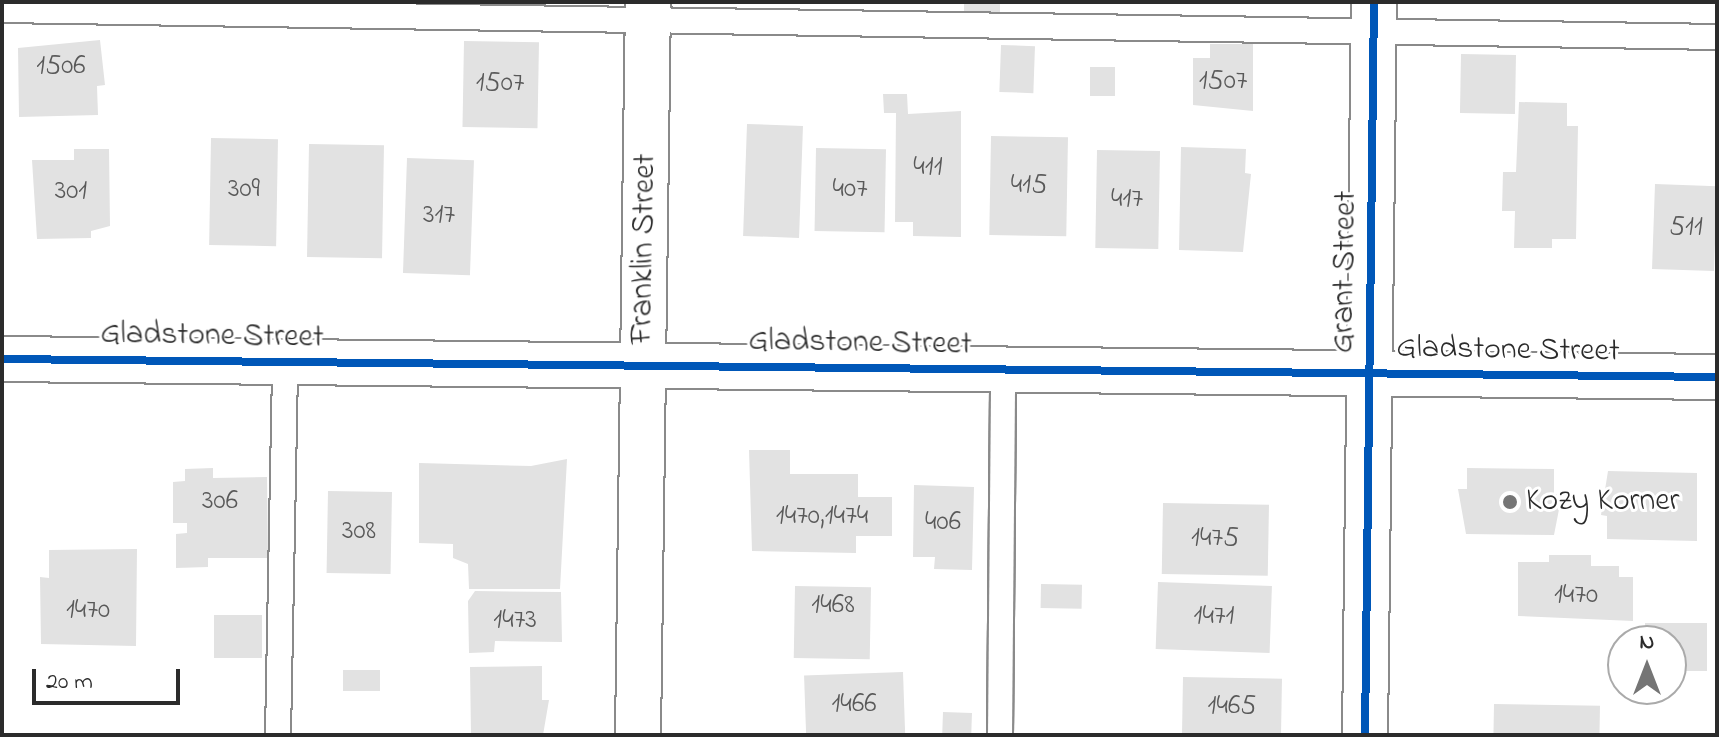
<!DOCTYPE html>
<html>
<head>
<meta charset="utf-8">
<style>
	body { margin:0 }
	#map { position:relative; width:1719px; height:737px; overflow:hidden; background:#fff; font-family:"Indie Flower",sans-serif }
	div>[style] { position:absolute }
	.building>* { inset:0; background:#e2e2e2; transform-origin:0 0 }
	.roads { filter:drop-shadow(2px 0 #8a8a8a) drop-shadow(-2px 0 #8a8a8a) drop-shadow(0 2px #8a8a8a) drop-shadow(0 -2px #8a8a8a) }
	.lane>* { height:24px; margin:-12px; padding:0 12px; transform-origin:12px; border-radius:12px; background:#fff }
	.street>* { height:44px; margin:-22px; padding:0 22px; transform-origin:22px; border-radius:22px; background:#fff }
	.cycleway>* { height:8px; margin:-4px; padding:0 4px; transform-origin:4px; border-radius:4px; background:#0057b8 }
	.dots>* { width:22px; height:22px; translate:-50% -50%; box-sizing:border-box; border:4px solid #fff; border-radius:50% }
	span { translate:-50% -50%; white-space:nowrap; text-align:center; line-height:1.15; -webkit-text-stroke:6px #fff; paint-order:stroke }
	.number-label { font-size:28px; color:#595959 }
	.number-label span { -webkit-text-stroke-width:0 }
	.street-label { font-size:32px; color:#2b2b2b }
	.poi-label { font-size:32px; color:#2b2b2b }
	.left { translate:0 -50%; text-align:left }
	.frame { position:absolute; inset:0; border:4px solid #2b2b2b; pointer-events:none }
	.north { position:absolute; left:1607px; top:625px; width:80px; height:80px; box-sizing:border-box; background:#fff; border:2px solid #aaa; border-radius:50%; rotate:0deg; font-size:22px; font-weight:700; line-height:32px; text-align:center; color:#2b2b2b }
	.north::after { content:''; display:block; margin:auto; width:28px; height:36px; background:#757575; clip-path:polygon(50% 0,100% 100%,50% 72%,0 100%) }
	.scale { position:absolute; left:32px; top:669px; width:148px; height:36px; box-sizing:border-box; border:4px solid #2b2b2b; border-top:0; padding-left:10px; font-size:24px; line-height:28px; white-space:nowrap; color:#2b2b2b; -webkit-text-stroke:6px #fff; paint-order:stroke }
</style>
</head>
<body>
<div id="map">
	<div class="building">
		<div style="left:964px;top:2px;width:36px;height:11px"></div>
		<div style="clip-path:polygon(100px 40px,105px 85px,97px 86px,98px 115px,19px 117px,18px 48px)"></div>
		<div style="left:464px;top:41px;width:75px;height:86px;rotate:1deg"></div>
		<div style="clip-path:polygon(1210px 44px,1253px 44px,1253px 111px,1193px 105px,1193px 58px,1210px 58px)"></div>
		<div style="left:1001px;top:45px;width:34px;height:47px;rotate:2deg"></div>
		<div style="left:1461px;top:54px;width:55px;height:59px;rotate:1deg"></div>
		<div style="left:1090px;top:67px;width:25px;height:29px"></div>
		<div style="clip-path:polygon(883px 94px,907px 94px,908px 114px,961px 111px,961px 237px,913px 236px,913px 222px,895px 222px,896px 113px,884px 113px)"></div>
		<div style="clip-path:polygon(1519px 102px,1567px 103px,1567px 126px,1578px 126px,1576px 239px,1552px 239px,1552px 248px,1514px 248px,1515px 211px,1502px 211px,1503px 172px,1516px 172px)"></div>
		<div style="left:747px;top:124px;width:56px;height:112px;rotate:2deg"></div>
		<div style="left:991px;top:136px;width:77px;height:99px;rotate:1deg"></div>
		<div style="left:211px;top:138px;width:67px;height:107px;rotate:1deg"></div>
		<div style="left:309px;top:144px;width:75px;height:113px;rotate:1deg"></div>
		<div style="clip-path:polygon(1181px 147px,1246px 149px,1245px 173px,1251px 174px,1243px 252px,1179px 250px)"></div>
		<div style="left:816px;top:148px;width:70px;height:83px;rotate:1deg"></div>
		<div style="clip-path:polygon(74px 149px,109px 149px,110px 226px,91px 231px,91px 238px,37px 239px,32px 160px,74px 160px)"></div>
		<div style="left:1097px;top:150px;width:63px;height:98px;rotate:1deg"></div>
		<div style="left:407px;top:158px;width:67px;height:115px;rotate:2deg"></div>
		<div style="left:1655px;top:184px;width:62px;height:85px;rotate:2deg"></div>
		<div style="clip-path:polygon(749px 450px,790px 450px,790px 474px,858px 474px,858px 497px,892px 497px,892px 536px,856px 536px,856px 553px,752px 551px)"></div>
		<div style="clip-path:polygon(567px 459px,560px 589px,469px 589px,468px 564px,453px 558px,453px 544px,419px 543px,419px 463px,531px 466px)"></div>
		<div style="clip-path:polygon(213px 468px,213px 478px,267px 477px,268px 558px,208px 558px,208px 567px,176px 568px,176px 534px,187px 533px,187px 523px,173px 523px,173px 482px,185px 481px,185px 469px)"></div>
		<div style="clip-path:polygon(1467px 468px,1554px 469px,1554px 494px,1562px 494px,1554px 535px,1466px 534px,1458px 489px,1467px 489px)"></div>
		<div style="clip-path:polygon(1608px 471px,1697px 473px,1697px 541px,1607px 539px,1607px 516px,1601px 515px)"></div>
		<div style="clip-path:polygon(914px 485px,974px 487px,972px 570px,934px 569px,935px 557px,913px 557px)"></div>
		<div style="left:328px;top:491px;width:64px;height:82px;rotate:1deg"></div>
		<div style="left:1163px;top:503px;width:106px;height:71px;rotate:1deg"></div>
		<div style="clip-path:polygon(137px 549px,136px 646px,41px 644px,40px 577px,49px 578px,49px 550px)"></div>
		<div style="clip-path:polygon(1549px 555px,1591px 555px,1591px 566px,1619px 566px,1619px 577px,1633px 577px,1633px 621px,1518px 616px,1518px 562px,1549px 562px)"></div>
		<div style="left:1158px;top:582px;width:114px;height:67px;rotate:2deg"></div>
		<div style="left:1041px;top:584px;width:41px;height:24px;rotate:1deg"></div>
		<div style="left:795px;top:586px;width:76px;height:72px;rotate:1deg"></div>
		<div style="clip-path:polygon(475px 591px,561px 592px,562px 642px,495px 641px,494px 652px,469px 653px,468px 601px)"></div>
		<div style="left:262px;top:615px;width:43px;height:48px;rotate:90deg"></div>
		<div style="clip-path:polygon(1645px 623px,1707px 623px,1707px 671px,1671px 671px,1671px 641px,1645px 641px)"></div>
		<div style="clip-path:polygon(542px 666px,542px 700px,549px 700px,543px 735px,471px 735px,470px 667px)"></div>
		<div style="left:380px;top:670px;width:21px;height:37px;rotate:90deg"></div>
		<div style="left:903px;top:672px;width:63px;height:99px;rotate:88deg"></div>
		<div style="left:1183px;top:677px;width:99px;height:58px;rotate:1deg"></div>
		<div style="left:1494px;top:704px;width:106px;height:31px;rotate:1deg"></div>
		<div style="left:943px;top:712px;width:29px;height:23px;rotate:2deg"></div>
	</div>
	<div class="roads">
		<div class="lane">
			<div style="left:2px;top:10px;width:1715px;rotate:0.9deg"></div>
			<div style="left:278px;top:735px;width:373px;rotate:-88.9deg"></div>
			<div style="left:1000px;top:735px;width:365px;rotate:-89.5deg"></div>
		</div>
		<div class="street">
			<div style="left:2px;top:359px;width:1715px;rotate:0.6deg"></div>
			<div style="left:638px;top:735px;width:733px;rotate:-89.22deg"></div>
			<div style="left:1365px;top:735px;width:733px;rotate:-89.3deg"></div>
		</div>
	</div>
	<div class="cycleway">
		<div style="left:2px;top:359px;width:1715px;rotate:0.6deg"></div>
		<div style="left:1365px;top:735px;width:733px;rotate:-89.3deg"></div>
	</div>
	<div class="dots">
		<div style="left:1510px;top:502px;background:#757575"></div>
	</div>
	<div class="number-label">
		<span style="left:61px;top:67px">1506</span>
		<span style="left:1223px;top:82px">1507</span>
		<span style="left:500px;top:84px">1507</span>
		<span style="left:928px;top:168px">411</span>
		<span style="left:1029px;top:186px">415</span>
		<span style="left:244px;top:190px">309</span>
		<span style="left:850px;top:190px">407</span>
		<span style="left:71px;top:192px">301</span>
		<span style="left:1127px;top:200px">417</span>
		<span style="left:439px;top:216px">317</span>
		<span style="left:1686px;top:228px">511</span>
		<span style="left:220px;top:502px">306</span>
		<span style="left:822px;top:517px">1470,1474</span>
		<span style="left:943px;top:523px">406</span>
		<span style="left:359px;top:532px">308</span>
		<span style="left:1215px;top:539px">1475</span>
		<span style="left:1576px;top:596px">1470</span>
		<span style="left:833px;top:606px">1468</span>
		<span style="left:88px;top:611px">1470</span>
		<span style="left:1214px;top:617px">1471</span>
		<span style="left:515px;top:621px">1473</span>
		<span style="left:854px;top:705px">1466</span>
		<span style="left:1232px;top:707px">1465</span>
	</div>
	<div class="street-label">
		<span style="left:645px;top:249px;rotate:-89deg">Franklin Street</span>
		<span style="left:1346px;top:272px;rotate:-89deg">Grant Street</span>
		<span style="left:212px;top:337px;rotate:1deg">Gladstone Street</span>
		<span style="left:860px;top:344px;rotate:1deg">Gladstone Street</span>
		<span style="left:1508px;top:351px;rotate:1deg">Gladstone Street</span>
	</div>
	<div class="poi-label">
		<span class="left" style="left:1526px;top:502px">Kozy Korner</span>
	</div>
	<div class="frame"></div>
	<div class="north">N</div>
	<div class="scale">20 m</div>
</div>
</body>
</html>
